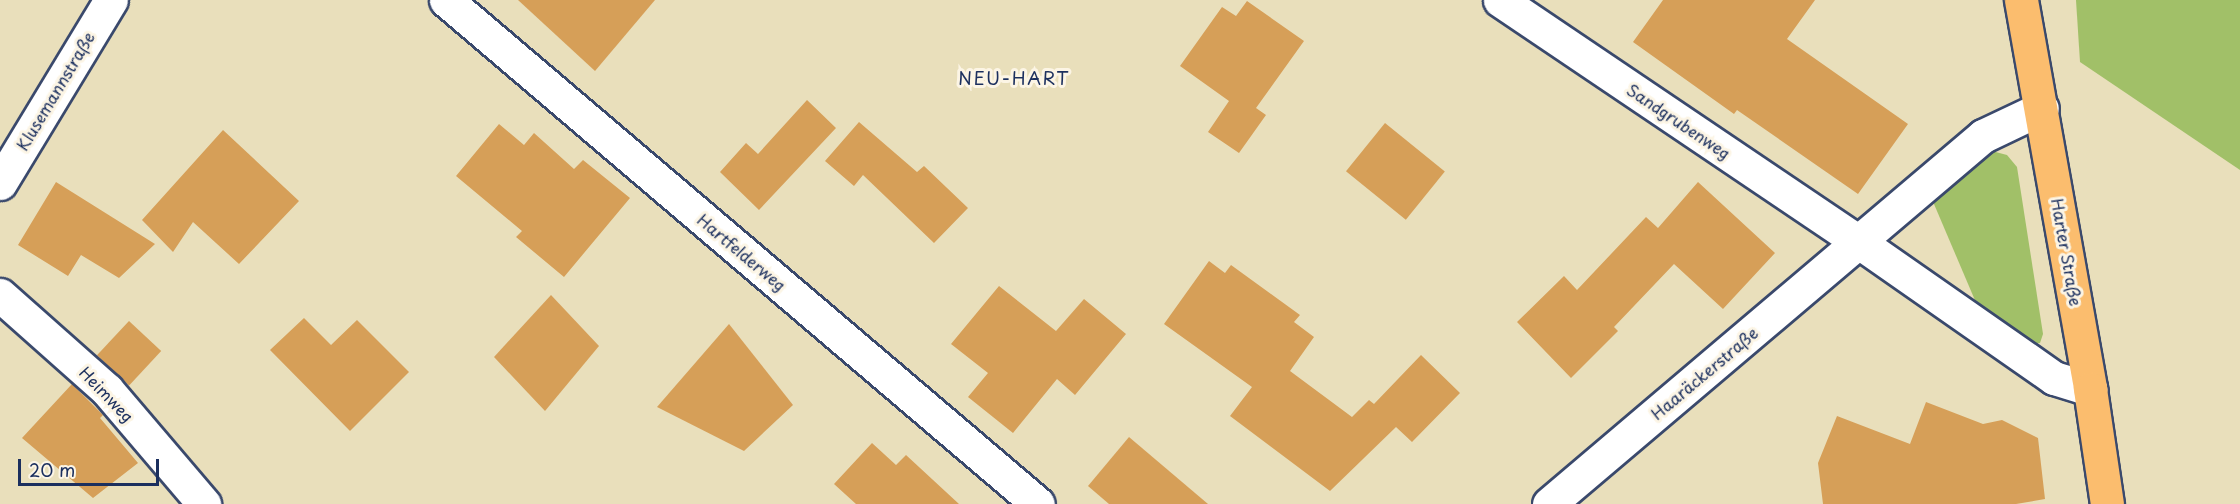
<!DOCTYPE html>
<html>
<head>
<meta charset="utf-8">
<style>
	body { margin:0 }
	#map { position:relative; width:2240px; height:504px; overflow:hidden; background:#e9dfbb; font-family:"Playpen Sans",sans-serif }
	div>[style] { position:absolute }
	.green>* { inset:0; background:#a1c068 }
	.building>* { inset:0; background:#d69f58; transform-origin:0 0 }
	.roads { filter:drop-shadow(2px 0 #3a496c) drop-shadow(-2px 0 #3a496c) drop-shadow(0 2px #3a496c) drop-shadow(0 -2px #3a496c) }
	.minor>* { height:33px; margin:-16.5px; padding:0 16.5px; transform-origin:16.5px; border-radius:16.5px; background:#fff }
	.major>* { height:33px; margin:-16.5px; padding:0 16.5px; transform-origin:16.5px; border-radius:16.5px; background:#fbbd6e }
	span { translate:-50% -50%; white-space:nowrap; text-align:center; line-height:1.15; -webkit-text-stroke:6px #fcf5e5; paint-order:stroke }
	.street-label { font-size:16px; color:#1b2f5e }
	.neighbourhood-label { font-size:18px; color:#1b2f5e; letter-spacing:1.5px }
	.scale { position:absolute; left:18px; top:459px; width:141px; height:27px; box-sizing:border-box; border:3px solid #1b2f5e; border-top:0; padding-left:8px; font-size:18px; line-height:21px; white-space:nowrap; color:#1b2f5e; -webkit-text-stroke:4px #fcf5e5; paint-order:stroke }
</style>
</head>
<body>
<div id="map">
	<div class="green">
		<div style="clip-path:polygon(2076px 0,2240px 0,2240px 170px,2080px 62px)"></div>
		<div style="clip-path:polygon(1988px 150px,2007px 155px,2017px 167px,2043px 334px,2040px 343px,2028px 344px,1977px 305px,1931px 197px)"></div>
	</div>
	<div class="building">
		<div style="clip-path:polygon(518px 0,655px 0,595px 71px)"></div>
		<div style="clip-path:polygon(1663px 0,1815px 0,1787px 39px,1908px 124px,1858px 194px,1737px 110px,1734px 114px,1633px 42px)"></div>
		<div style="clip-path:polygon(1247px 1px,1304px 41px,1256px 108px,1266px 115px,1239px 153px,1208px 132px,1229px 101px,1180px 66px,1222px 7px,1236px 16px)"></div>
		<div style="clip-path:polygon(807px 100px,836px 128px,759px 210px,720px 172px,746px 143px,758px 154px)"></div>
		<div style="clip-path:polygon(859px 122px,917px 172px,924px 166px,968px 208px,934px 243px,863px 175px,854px 186px,825px 161px)"></div>
		<div style="left:1385px;top:123px;width:77px;height:62px;rotate:39deg"></div>
		<div style="clip-path:polygon(499px 124px,524px 145px,534px 133px,574px 169px,583px 160px,630px 198px,564px 277px,516px 237px,522px 231px,456px 176px)"></div>
		<div style="clip-path:polygon(223px 130px,299px 201px,239px 264px,193px 222px,173px 252px,142px 220px)"></div>
		<div style="clip-path:polygon(56px 182px,155px 244px,119px 278px,81px 255px,68px 276px,18px 245px)"></div>
		<div style="clip-path:polygon(1698px 182px,1775px 253px,1723px 309px,1674px 264px,1614px 327px,1618px 331px,1571px 378px,1517px 322px,1564px 276px,1577px 290px,1646px 217px,1658px 228px)"></div>
		<div style="clip-path:polygon(1209px 261px,1225px 273px,1231px 265px,1300px 315px,1294px 322px,1314px 337px,1290px 371px,1352px 417px,1369px 400px,1374px 404px,1421px 355px,1460px 393px,1412px 442px,1396px 427px,1330px 491px,1230px 416px,1252px 387px,1164px 324px)"></div>
		<div style="clip-path:polygon(999px 286px,1056px 331px,1084px 299px,1126px 334px,1075px 395px,1057px 379px,1013px 433px,968px 397px,988px 373px,951px 344px)"></div>
		<div style="clip-path:polygon(551px 295px,599px 346px,545px 411px,494px 357px)"></div>
		<div style="clip-path:polygon(304px 318px,331px 345px,357px 320px,409px 372px,350px 431px,270px 350px)"></div>
		<div style="left:129px;top:321px;width:44px;height:47px;rotate:43deg"></div>
		<div style="clip-path:polygon(729px 324px,793px 405px,744px 451px,657px 407px)"></div>
		<div style="clip-path:polygon(72px 384px,103px 415px,100px 418px,138px 463px,93px 498px,22px 438px)"></div>
		<div style="clip-path:polygon(1926px 402px,1983px 424px,2002px 420px,2038px 438px,2045px 499px,2016px 504px,1823px 504px,1818px 463px,1837px 416px,1910px 444px)"></div>
		<div style="clip-path:polygon(1129px 437px,1208px 504px,1109px 504px,1088px 486px)"></div>
		<div style="clip-path:polygon(872px 443px,896px 465px,906px 455px,959px 504px,856px 504px,834px 484px)"></div>
	</div>
	<div class="roads">
		<div class="minor">
			<div style="left:446px;top:0;width:777px;rotate:40.41deg"></div>
			<div style="left:1500px;top:0;width:433px;rotate:34deg"></div>
			<div style="left:1859px;top:242px;width:238px;rotate:34.9deg"></div>
			<div style="left:2054px;top:378px;width:38px;rotate:17deg"></div>
			<div style="left:0;top:183px;width:214px;rotate:-58.8deg"></div>
			<div style="left:0;top:295px;width:143px;rotate:41.6deg"></div>
			<div style="left:107px;top:390px;width:150px;rotate:49.6deg"></div>
			<div style="left:1549px;top:504px;width:569px;rotate:-40.3deg"></div>
			<div style="left:1983px;top:136px;width:65px;rotate:-25.4deg"></div>
		</div>
		<div class="major">
			<div style="left:2021px;top:0;width:395px;rotate:79.9deg"></div>
			<div style="left:2090px;top:389px;width:116px;rotate:81.6deg"></div>
		</div>
	</div>
	<div class="street-label">
		<span style="left:55px;top:91px;rotate:-59deg">Klusemannstraße</span>
		<span style="left:1679px;top:121px;rotate:34deg">Sandgrubenweg</span>
		<span style="left:742px;top:252px;rotate:40deg">Hartfelderweg</span>
		<span style="left:2067px;top:252px;rotate:80deg">Harter Straße</span>
		<span style="left:1704px;top:373px;rotate:-40deg">Haaräckerstraße</span>
		<span style="left:107px;top:394px;rotate:46deg">Heimweg</span>
	</div>
	<div class="neighbourhood-label">
		<span style="left:1014px;top:78px">NEU-HART</span>
	</div>
	<div class="scale">20 m</div>
</div>
</body>
</html>
